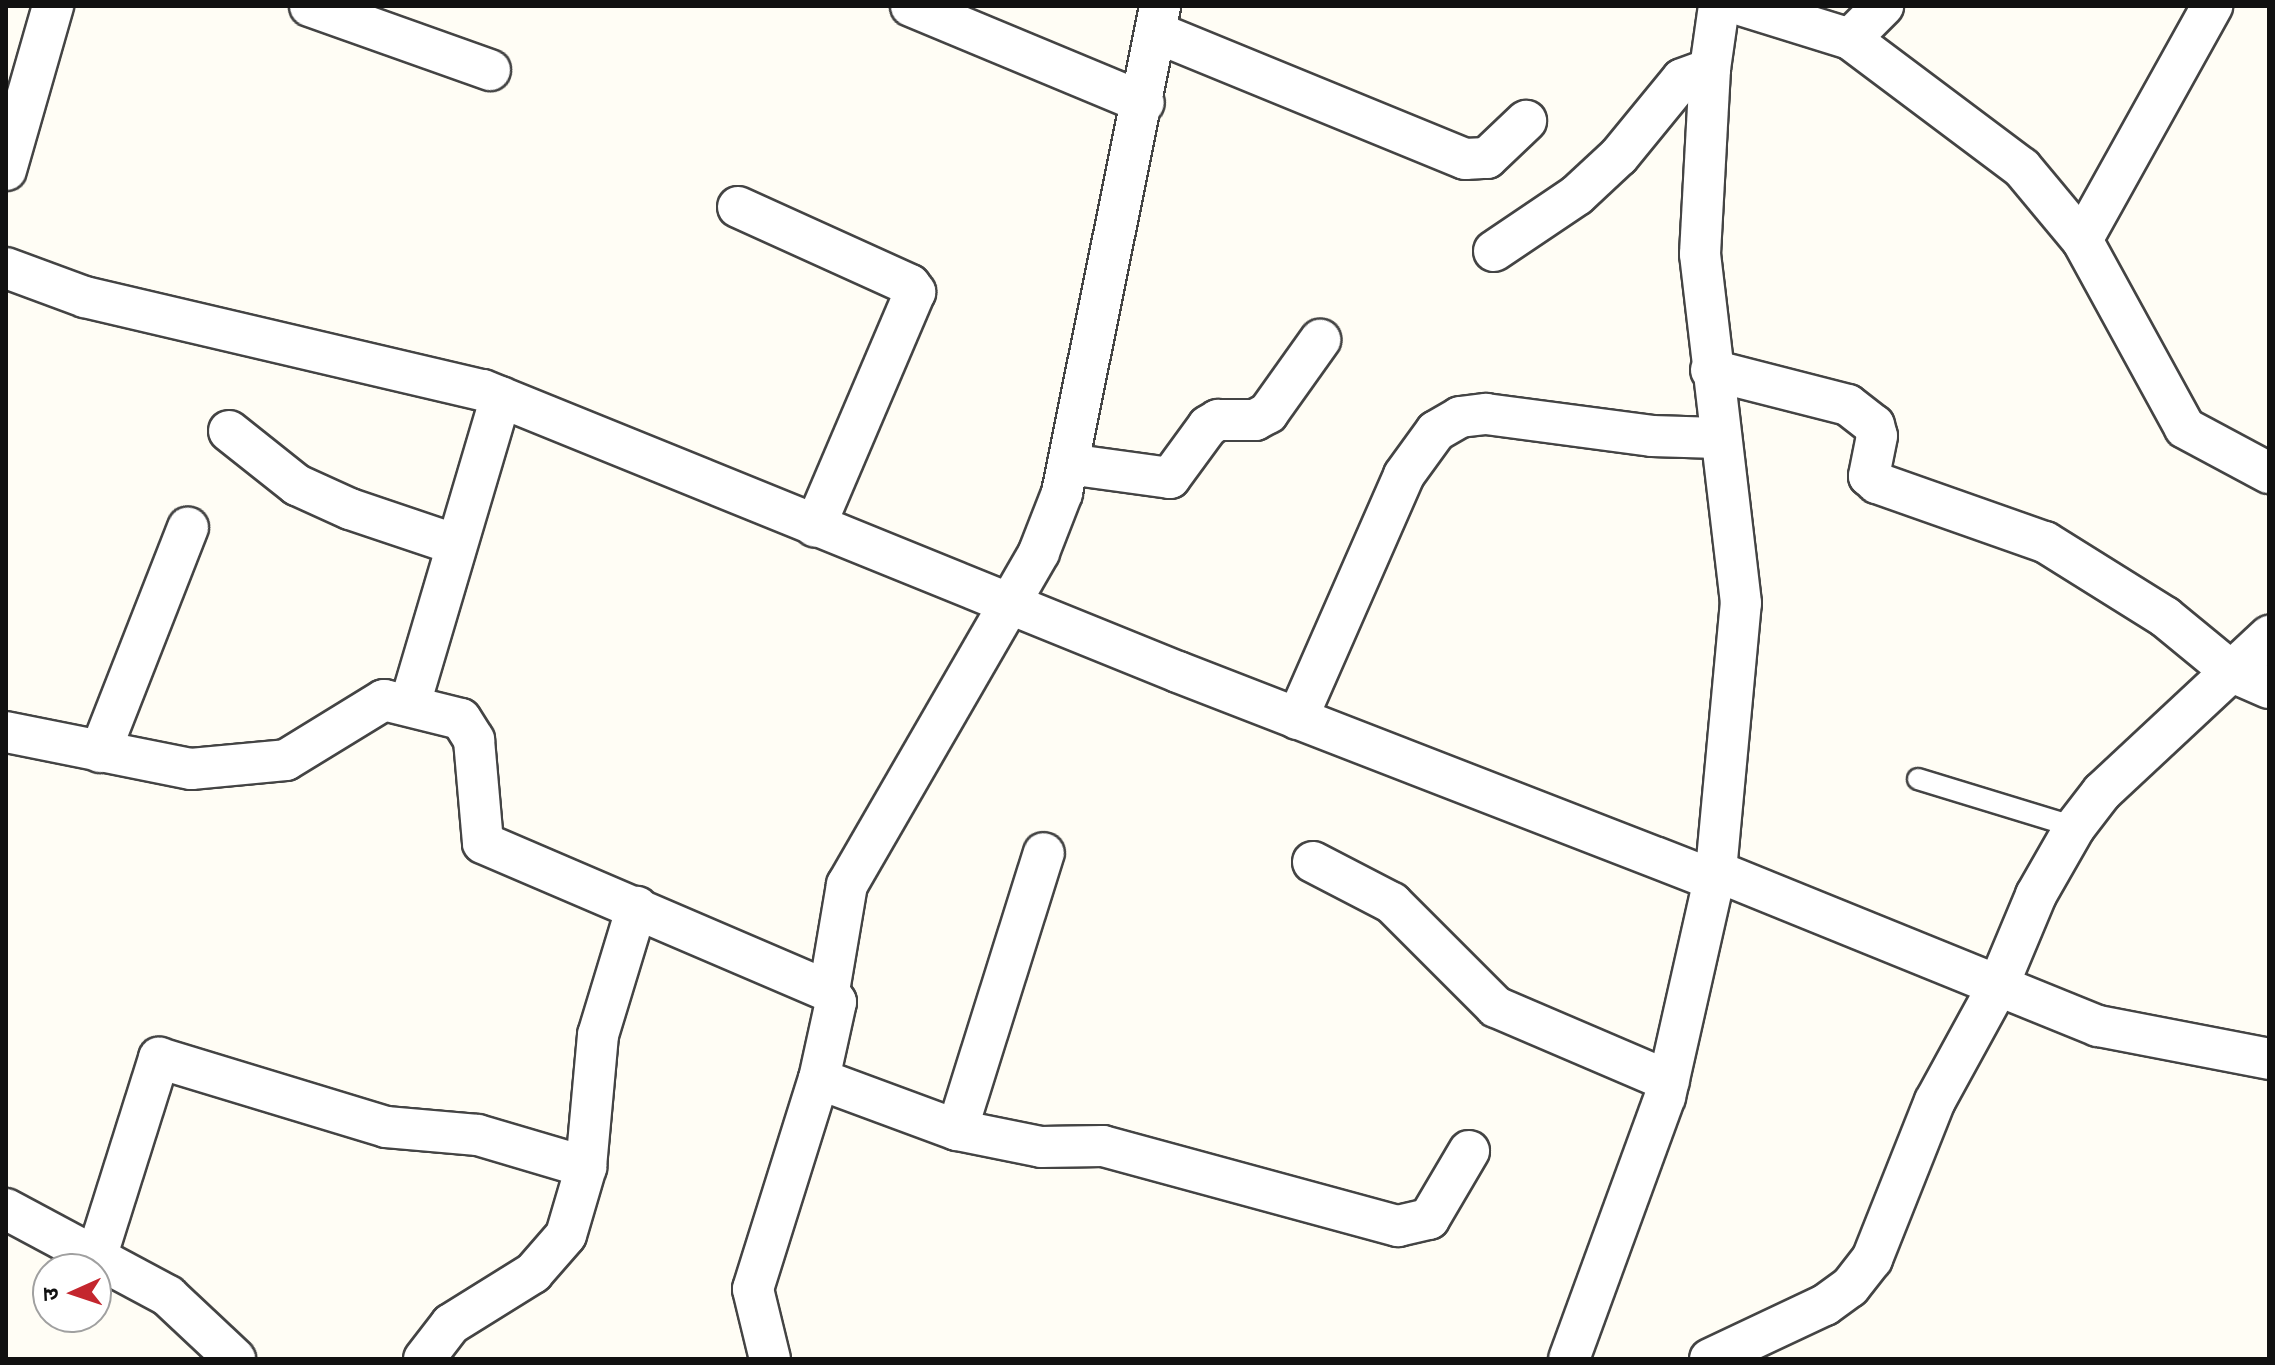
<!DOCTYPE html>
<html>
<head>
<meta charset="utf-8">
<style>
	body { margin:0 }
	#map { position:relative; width:2275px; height:1365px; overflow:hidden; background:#fffdf5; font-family:Merriweather,"Noto Sans Devanagari",serif }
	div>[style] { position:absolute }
	.roads { filter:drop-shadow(2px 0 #444) drop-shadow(-2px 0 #444) drop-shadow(0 2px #444) drop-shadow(0 -2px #444) }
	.lane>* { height:20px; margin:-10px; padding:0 10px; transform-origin:10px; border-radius:10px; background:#fff }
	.street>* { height:40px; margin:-20px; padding:0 20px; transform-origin:20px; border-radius:20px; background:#fff }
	span { translate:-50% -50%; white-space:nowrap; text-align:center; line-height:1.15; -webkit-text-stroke:8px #fff; paint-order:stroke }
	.frame { position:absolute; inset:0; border:8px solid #111; pointer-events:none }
	.north { position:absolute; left:32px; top:1253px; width:80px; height:80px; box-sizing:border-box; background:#fff; border:2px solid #a0a0a0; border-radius:50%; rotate:267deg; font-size:22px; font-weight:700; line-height:32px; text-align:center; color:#111 }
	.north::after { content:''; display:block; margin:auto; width:28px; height:36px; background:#c4262e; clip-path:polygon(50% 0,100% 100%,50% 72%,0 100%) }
</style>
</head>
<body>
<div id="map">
	<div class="roads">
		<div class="lane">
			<div style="left:1918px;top:779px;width:164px;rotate:17deg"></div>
		</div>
		<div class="street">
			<div style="left:310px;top:6px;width:191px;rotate:19.6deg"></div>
			<div style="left:911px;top:6px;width:252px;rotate:22.6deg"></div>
			<div style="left:1744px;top:6px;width:111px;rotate:17.3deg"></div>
			<div style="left:1850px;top:39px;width:215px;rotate:36.9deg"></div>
			<div style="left:2022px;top:168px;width:94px;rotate:50.2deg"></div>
			<div style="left:2082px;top:240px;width:214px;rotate:61.3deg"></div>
			<div style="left:2185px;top:428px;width:95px;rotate:28.2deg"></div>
			<div style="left:1155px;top:32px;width:335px;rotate:22.3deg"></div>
			<div style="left:1465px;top:159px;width:22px;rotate:-3deg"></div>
			<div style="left:1487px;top:158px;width:54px;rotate:-43.5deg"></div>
			<div style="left:1850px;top:39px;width:47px;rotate:-45deg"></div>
			<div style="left:6px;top:170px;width:171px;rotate:-74deg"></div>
			<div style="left:738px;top:207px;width:189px;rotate:24.4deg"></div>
			<div style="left:910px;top:285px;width:9px;rotate:54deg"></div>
			<div style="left:915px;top:292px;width:255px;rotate:113.1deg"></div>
			<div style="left:2082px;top:240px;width:268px;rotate:-60.9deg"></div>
			<div style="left:1494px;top:251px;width:100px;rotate:-34deg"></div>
			<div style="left:1577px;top:195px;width:57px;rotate:-42.9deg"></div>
			<div style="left:1619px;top:156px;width:99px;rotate:-50.7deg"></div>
			<div style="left:1682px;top:79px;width:30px;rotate:-20deg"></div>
			<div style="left:6px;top:268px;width:84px;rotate:20.2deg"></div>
			<div style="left:85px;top:297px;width:409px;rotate:13.2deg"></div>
			<div style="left:483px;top:390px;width:750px;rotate:22.09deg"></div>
			<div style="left:1178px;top:672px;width:575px;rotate:21.21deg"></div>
			<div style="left:1711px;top:370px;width:141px;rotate:14.3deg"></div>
			<div style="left:1848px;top:405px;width:33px;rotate:38deg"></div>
			<div style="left:1874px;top:425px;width:11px;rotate:75deg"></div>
			<div style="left:1877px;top:436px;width:41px;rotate:101.3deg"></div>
			<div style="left:1869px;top:476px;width:11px;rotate:41deg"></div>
			<div style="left:1877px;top:483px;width:178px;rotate:19.4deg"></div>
			<div style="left:2045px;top:542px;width:142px;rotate:32deg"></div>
			<div style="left:2165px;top:617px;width:87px;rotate:39.4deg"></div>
			<div style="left:2232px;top:672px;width:40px;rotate:23.4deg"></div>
			<div style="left:229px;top:431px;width:87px;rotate:38.5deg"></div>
			<div style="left:297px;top:485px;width:58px;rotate:24.4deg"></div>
			<div style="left:350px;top:509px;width:110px;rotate:18.6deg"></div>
			<div style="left:1068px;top:464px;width:103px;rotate:7.8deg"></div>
			<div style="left:1170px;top:478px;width:64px;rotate:-53.8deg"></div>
			<div style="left:1208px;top:426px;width:12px;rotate:-31deg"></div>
			<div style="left:1218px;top:420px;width:37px"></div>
			<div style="left:1255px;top:420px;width:15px;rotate:-28deg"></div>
			<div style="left:1268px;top:413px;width:90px;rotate:-54.5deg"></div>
			<div style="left:410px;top:704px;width:320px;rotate:-73.5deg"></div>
			<div style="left:1297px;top:719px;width:266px;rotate:-66.3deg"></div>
			<div style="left:1404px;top:475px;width:54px;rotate:-54deg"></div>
			<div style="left:1436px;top:431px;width:28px;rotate:-30deg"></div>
			<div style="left:1460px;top:417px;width:26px;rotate:-7deg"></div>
			<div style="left:1486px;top:414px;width:167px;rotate:7.5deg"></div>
			<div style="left:1652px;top:436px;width:66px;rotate:1.7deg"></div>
			<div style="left:6px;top:732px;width:189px;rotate:11.3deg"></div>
			<div style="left:191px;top:769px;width:95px;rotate:-5.4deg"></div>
			<div style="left:286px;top:760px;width:115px;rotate:-31.5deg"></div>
			<div style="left:384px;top:700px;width:79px;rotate:13.9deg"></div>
			<div style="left:461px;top:719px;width:25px;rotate:58deg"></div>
			<div style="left:474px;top:740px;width:103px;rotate:85deg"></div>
			<div style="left:483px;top:843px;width:376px;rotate:23.2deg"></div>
			<div style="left:829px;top:991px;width:108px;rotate:-80.4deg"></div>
			<div style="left:847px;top:885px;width:384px;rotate:-60deg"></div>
			<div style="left:1039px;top:552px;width:63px;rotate:-68.7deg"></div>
			<div style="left:1062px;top:493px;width:497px;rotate:-78.6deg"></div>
			<div style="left:100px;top:752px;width:241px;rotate:-68.6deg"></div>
			<div style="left:1313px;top:862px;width:89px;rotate:27.4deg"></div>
			<div style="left:1392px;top:903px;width:147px;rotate:45deg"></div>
			<div style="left:1496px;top:1007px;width:188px;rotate:23.2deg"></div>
			<div style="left:1716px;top:871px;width:412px;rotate:22.1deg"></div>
			<div style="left:2098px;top:1026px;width:174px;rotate:10.9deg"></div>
			<div style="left:819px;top:1079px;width:147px;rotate:20.3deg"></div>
			<div style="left:957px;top:1130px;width:86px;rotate:11.4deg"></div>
			<div style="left:1041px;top:1147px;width:62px;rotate:-0.9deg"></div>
			<div style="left:1103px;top:1146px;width:306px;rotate:15.2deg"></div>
			<div style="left:1398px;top:1226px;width:32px;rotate:-13deg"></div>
			<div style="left:1429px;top:1219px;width:79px;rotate:-59.5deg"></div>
			<div style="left:957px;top:1130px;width:290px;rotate:-72.6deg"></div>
			<div style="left:6px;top:1209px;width:184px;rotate:28.2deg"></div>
			<div style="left:168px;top:1296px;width:92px;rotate:43.2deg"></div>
			<div style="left:97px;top:1255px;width:207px;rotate:-72.5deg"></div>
			<div style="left:159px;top:1058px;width:237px;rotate:16.9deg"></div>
			<div style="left:386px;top:1127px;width:92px;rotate:5deg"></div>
			<div style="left:478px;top:1135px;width:113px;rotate:16.5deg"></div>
			<div style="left:424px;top:1359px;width:44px;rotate:-52.4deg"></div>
			<div style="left:451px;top:1324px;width:97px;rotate:-31.9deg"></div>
			<div style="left:533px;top:1273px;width:50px;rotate:-49deg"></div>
			<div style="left:566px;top:1235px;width:71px;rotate:-73.6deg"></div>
			<div style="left:586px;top:1167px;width:133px;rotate:-84.8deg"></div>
			<div style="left:598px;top:1035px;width:134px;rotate:-73.1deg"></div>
			<div style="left:770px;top:1359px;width:72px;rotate:-103.7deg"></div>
			<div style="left:753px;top:1289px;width:220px;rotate:-72.6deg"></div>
			<div style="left:819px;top:1079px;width:79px;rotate:-77.6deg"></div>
			<div style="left:836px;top:1002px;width:13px;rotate:-122deg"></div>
			<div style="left:1569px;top:1359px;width:279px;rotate:-69.9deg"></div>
			<div style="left:1665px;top:1097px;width:232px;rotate:-77.3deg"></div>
			<div style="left:1716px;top:871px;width:269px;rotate:-84.7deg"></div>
			<div style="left:1741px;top:603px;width:351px;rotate:-96.7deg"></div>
			<div style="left:1700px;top:254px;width:185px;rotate:-86.9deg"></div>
			<div style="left:1710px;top:69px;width:64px;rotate:-81.9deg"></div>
			<div style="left:1710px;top:1359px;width:127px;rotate:-25.2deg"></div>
			<div style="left:1825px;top:1305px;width:31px;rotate:-36deg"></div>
			<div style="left:1850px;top:1287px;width:36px;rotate:-52deg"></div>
			<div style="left:1872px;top:1259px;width:170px;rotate:-68.3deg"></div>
			<div style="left:1935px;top:1101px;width:131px;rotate:-61.3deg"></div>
			<div style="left:1998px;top:986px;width:99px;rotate:-67.3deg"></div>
			<div style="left:2036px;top:895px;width:78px;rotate:-60.2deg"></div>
			<div style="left:2075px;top:827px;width:44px;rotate:-52.4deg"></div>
			<div style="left:2102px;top:792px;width:229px;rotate:-43deg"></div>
		</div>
	</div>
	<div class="frame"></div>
	<div class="north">उ</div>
</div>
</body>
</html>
